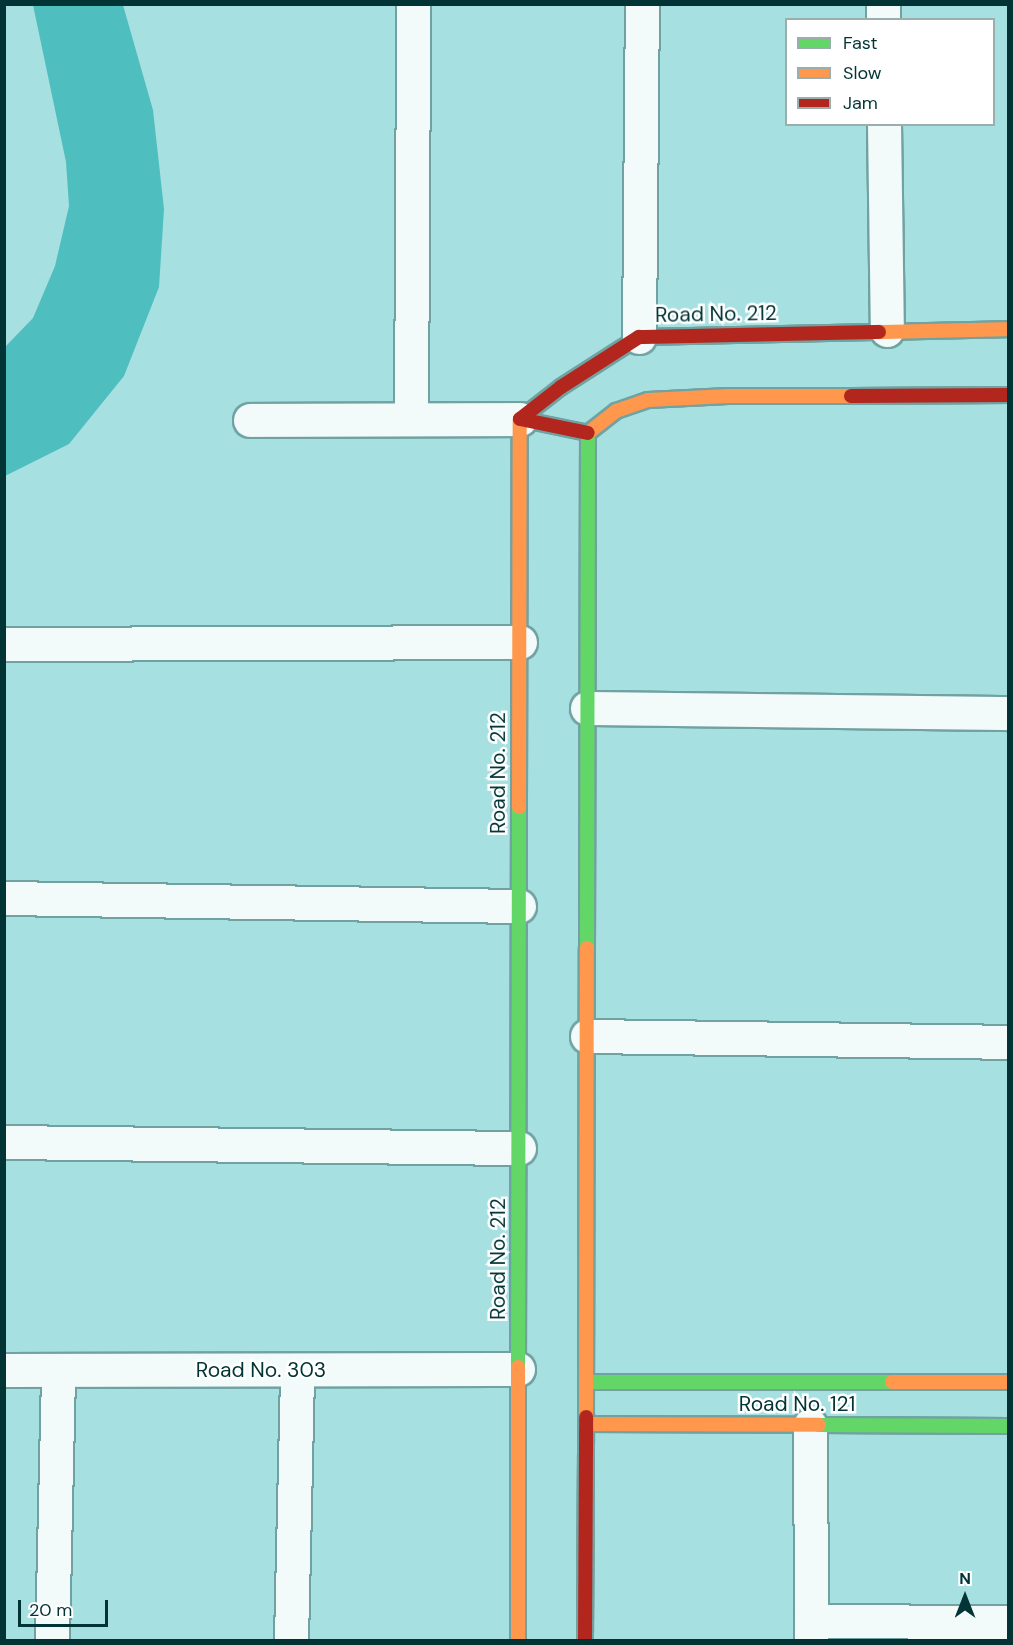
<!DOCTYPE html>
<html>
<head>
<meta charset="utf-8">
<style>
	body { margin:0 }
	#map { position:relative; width:1013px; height:1645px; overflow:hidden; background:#a7e0e1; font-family:"DM Sans",sans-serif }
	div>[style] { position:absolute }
	.water>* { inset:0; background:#4fbebf }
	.roads { filter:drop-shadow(2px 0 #71a2a2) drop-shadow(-2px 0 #71a2a2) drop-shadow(0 2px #71a2a2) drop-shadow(0 -2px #71a2a2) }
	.street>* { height:33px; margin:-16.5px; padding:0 16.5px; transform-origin:16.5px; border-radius:16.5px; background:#f2fafa }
	.fast>* { height:14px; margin:-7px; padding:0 7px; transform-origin:7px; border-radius:7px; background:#63d668 }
	.slow>* { height:14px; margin:-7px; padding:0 7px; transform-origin:7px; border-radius:7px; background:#ff974d }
	.jam>* { height:14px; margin:-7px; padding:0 7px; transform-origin:7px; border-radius:7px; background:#b3261e }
	span { translate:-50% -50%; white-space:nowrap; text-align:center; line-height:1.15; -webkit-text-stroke:5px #fff; paint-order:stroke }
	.street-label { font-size:21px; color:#023435 }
	.frame { position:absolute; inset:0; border:6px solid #023435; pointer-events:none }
	.legend { position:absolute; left:785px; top:18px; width:210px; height:108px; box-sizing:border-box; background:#fff; border:2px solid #9aaeae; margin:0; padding:8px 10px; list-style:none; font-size:18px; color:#023435 }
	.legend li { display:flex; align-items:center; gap:12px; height:30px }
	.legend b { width:30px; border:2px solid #9aaeae }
	.north { position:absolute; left:935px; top:1567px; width:60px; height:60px; -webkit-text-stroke:4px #fff; paint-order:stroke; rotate:0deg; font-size:16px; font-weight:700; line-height:24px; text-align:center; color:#023435 }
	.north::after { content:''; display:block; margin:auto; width:21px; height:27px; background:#023435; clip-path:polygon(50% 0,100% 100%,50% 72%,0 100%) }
	.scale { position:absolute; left:18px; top:1600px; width:90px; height:27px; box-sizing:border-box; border:3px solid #023435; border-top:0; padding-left:8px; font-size:18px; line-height:21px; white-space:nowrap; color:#023435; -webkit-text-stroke:4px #fff; paint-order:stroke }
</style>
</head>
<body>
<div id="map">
	<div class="water">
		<div style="clip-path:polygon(33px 5px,123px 5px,153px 110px,164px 209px,159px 287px,124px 376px,69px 444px,5px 476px,5px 347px,33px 318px,55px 266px,69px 206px,66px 162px)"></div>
	</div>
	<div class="roads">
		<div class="street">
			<div style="left:883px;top:4px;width:16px;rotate:90deg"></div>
			<div style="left:884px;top:124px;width:206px;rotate:89.2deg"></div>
			<div style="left:639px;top:337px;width:333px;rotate:-89.5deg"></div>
			<div style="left:411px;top:419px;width:415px;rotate:-89.7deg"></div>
			<div style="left:250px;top:420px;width:270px;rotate:-0.2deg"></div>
			<div style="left:4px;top:644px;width:516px;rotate:-0.22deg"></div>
			<div style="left:587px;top:708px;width:421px;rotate:0.7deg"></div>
			<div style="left:4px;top:898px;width:515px;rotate:0.89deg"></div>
			<div style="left:587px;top:1036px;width:421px;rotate:0.8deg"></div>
			<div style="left:4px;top:1142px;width:515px;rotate:0.67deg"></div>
			<div style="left:4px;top:1370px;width:514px;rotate:-0.11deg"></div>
			<div style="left:810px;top:1425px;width:215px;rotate:89.7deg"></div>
			<div style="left:811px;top:1621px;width:197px;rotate:0.3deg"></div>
			<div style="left:52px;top:1640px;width:270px;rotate:-88.7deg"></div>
			<div style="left:291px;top:1640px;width:270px;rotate:-88.7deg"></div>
		</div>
		<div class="fast">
			<div style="left:587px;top:948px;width:515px;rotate:-89.89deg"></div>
			<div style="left:518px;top:1367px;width:560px;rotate:-89.9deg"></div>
			<div style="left:586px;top:1382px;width:306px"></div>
			<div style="left:819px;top:1425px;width:189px;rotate:0.3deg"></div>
		</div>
		<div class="slow">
			<div style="left:879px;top:332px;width:129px;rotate:-1.3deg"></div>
			<div style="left:588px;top:433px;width:36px;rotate:-38deg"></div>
			<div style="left:616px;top:411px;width:34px;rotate:-19deg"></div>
			<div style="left:648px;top:400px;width:80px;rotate:-2.9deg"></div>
			<div style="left:728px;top:396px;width:123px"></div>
			<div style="left:519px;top:807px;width:388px;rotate:-89.9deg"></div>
			<div style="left:892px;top:1382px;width:116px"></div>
			<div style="left:586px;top:1417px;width:469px;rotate:-89.9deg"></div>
			<div style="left:586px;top:1424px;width:233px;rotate:0.2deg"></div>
			<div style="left:518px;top:1640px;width:273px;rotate:-90deg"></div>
		</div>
		<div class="jam">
			<div style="left:851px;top:396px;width:157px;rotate:-0.4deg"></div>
			<div style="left:520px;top:419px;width:52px;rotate:-38deg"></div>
			<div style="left:561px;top:387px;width:93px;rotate:-32.7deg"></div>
			<div style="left:639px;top:337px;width:240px;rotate:-1.2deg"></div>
			<div style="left:520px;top:419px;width:69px;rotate:11.6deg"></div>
			<div style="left:585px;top:1640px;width:223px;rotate:-89.7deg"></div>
		</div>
	</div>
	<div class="street-label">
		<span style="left:716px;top:314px;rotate:-1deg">Road No. 212</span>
		<span style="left:498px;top:773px;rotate:-90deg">Road No. 212</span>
		<span style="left:498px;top:1259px;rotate:-90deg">Road No. 212</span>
		<span style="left:261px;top:1370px">Road No. 303</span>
		<span style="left:797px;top:1404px">Road No. 121</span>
	</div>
	<div class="frame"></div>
	<ul class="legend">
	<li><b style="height:8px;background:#63d668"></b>Fast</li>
	<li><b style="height:8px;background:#ff974d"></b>Slow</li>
	<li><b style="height:8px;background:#b3261e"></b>Jam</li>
	</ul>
	<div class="north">N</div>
	<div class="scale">20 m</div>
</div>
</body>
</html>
